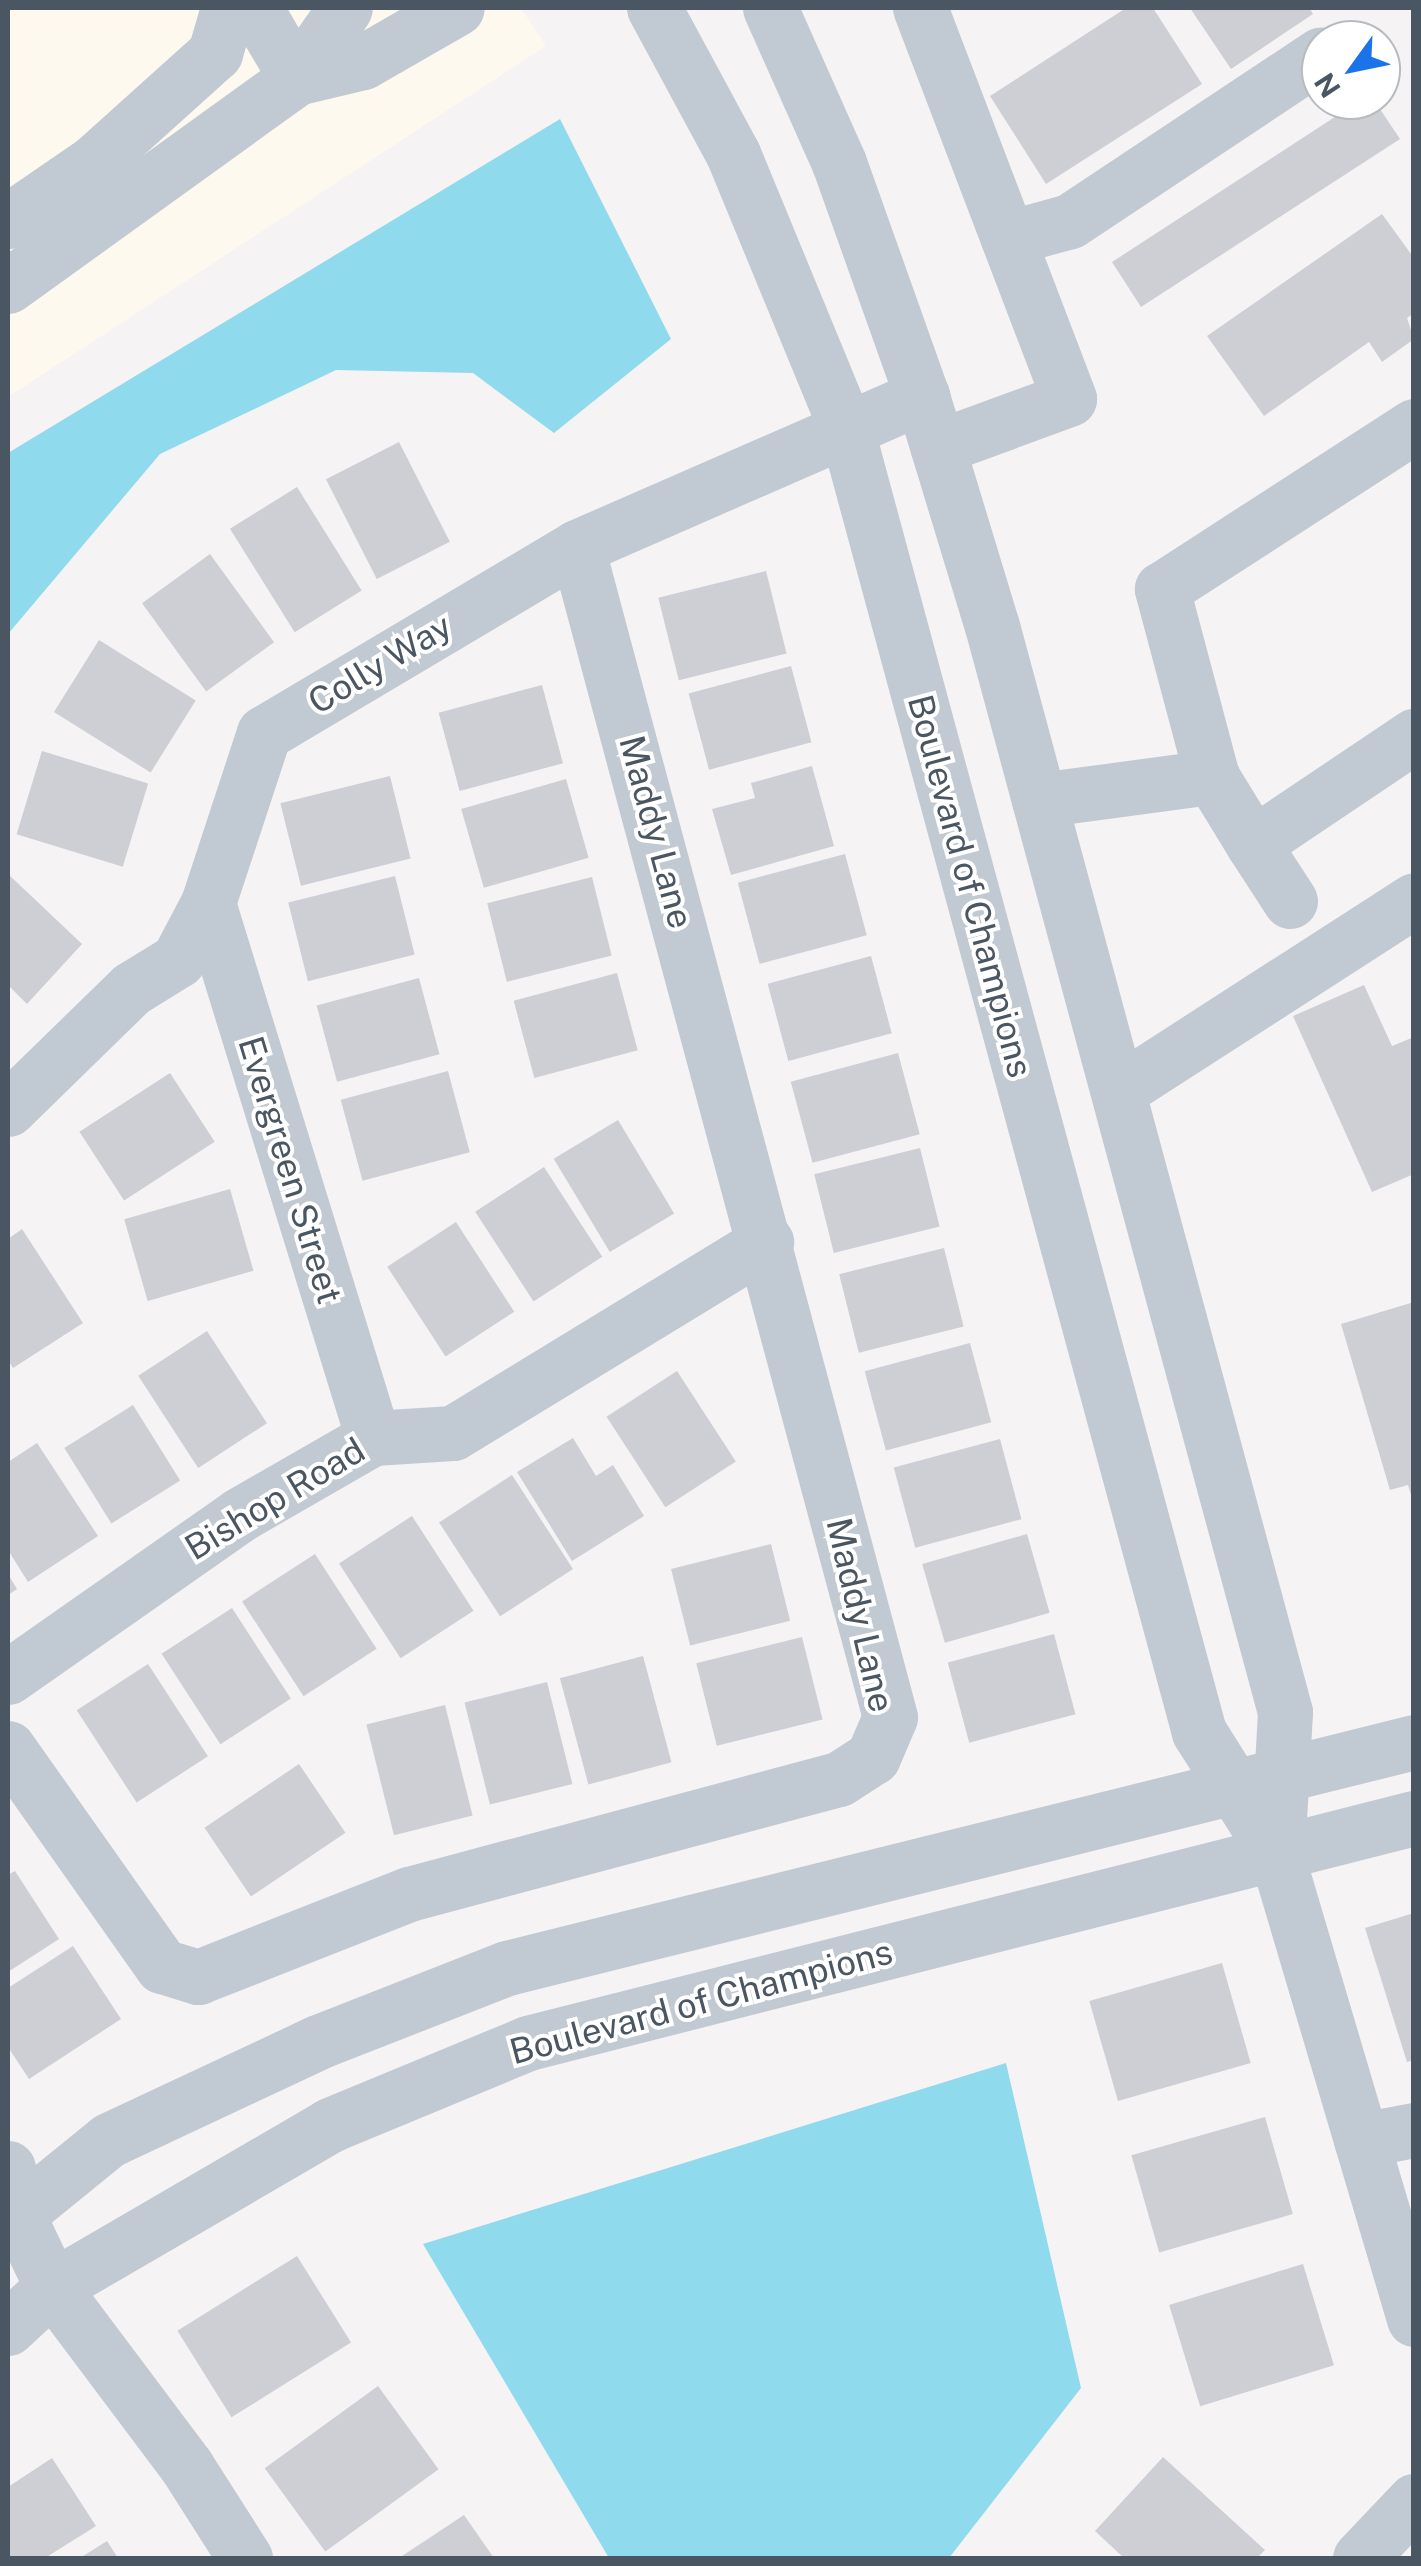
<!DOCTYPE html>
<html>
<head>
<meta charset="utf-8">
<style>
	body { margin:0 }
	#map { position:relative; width:1421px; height:2566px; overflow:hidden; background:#f5f3f3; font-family:"Public Sans",sans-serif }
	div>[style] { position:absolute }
	.commercial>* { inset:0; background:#fdf9ef }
	.water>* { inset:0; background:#90daee }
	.building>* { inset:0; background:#cdcfd5; transform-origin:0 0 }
	.minor>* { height:55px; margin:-27.5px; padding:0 27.5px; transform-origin:27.5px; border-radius:27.5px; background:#c1cad2 }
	span { translate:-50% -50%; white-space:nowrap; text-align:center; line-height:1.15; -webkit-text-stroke:8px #fff; paint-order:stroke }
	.street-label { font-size:35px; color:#4a5661 }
	.frame { position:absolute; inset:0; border:10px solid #4a5661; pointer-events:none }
	.north { position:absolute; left:1301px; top:20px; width:100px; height:100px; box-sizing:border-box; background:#fff; border:2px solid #b7bbc0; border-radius:50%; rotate:237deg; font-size:28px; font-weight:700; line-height:40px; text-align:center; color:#4a5661 }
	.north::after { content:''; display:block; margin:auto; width:35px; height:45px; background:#1a73e8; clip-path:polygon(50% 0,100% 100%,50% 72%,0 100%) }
</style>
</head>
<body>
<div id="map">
	<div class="commercial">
		<div style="clip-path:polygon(8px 8px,521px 8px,546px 46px,8px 397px)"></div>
	</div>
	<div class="water">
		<div style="clip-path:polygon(560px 119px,671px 339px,554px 433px,473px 373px,336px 370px,160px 454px,8px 634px,8px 453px)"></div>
		<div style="clip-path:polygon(1006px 2063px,1081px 2388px,949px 2558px,609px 2558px,423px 2244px)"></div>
	</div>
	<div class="building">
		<div style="clip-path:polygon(1126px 8px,1153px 8px,1202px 84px,1046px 184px,990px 96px)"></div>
		<div style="clip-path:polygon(1190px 8px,1309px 8px,1313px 14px,1231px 69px)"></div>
		<div style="clip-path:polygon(1361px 100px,1374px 100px,1400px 139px,1141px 307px,1112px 262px)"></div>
		<div style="clip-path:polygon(1382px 214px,1414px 258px,1414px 313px,1407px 318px,1414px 339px,1382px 362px,1369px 342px,1264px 416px,1207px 336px)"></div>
		<div style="left:399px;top:442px;width:112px;height:82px;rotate:63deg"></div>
		<div style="left:297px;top:487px;width:122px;height:79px;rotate:58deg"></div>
		<div style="left:210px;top:554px;width:109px;height:84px;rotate:54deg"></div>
		<div style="left:766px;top:571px;width:85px;height:111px;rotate:76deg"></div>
		<div style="left:99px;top:640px;width:114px;height:85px;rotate:32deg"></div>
		<div style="left:791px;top:666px;width:79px;height:106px;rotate:75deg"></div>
		<div style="left:542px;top:685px;width:81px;height:107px;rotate:75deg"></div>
		<div style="left:42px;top:751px;width:111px;height:87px;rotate:17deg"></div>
		<div style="clip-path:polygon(812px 766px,834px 846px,731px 875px,712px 809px,755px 798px,751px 783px)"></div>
		<div style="left:390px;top:776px;width:85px;height:113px;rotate:76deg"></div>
		<div style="left:566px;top:779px;width:82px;height:109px;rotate:74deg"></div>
		<div style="left:845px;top:854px;width:84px;height:111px;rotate:75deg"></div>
		<div style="clip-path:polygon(8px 874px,82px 944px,27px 1004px,8px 985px)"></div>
		<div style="left:395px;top:876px;width:81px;height:110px;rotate:76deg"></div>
		<div style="left:592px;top:877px;width:81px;height:108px;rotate:76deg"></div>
		<div style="left:871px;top:956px;width:80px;height:107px;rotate:75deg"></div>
		<div style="left:617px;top:973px;width:80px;height:107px;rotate:75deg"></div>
		<div style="left:419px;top:978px;width:79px;height:106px;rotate:75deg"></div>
		<div style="clip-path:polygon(1364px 985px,1392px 1046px,1414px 1037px,1414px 1174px,1372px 1192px,1293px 1016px)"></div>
		<div style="left:898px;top:1053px;width:84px;height:111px;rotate:75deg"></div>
		<div style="left:448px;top:1071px;width:84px;height:111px;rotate:75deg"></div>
		<div style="left:170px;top:1073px;width:82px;height:108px;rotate:57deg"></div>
		<div style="left:618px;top:1120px;width:109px;height:75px;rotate:59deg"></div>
		<div style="left:920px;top:1148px;width:81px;height:109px;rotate:76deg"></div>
		<div style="left:544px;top:1167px;width:107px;height:82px;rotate:57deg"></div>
		<div style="left:230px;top:1189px;width:85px;height:110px;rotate:74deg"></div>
		<div style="left:456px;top:1222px;width:107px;height:82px;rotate:57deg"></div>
		<div style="clip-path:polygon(22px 1229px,83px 1323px,13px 1368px,8px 1360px,8px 1239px)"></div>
		<div style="left:944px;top:1248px;width:81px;height:108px;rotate:76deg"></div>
		<div style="clip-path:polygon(1414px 1302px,1414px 1501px,1413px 1501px,1408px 1485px,1390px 1490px,1341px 1324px)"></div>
		<div style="left:207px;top:1331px;width:110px;height:82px;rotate:57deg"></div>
		<div style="left:970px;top:1343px;width:82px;height:109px;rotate:75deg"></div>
		<div style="left:677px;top:1371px;width:108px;height:84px;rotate:57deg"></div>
		<div style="left:133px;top:1405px;width:89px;height:81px;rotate:58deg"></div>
		<div style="clip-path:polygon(573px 1438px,596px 1476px,613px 1465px,644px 1516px,572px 1561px,517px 1472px)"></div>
		<div style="left:1000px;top:1439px;width:83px;height:110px;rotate:75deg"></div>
		<div style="clip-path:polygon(37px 1443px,98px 1536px,28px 1582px,8px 1550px,8px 1462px)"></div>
		<div style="left:512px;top:1475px;width:112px;height:87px;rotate:57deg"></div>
		<div style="left:412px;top:1516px;width:113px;height:87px;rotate:57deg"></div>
		<div style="left:1027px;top:1534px;width:82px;height:109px;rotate:74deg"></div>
		<div style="left:771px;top:1544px;width:79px;height:103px;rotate:76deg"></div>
		<div style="left:315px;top:1554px;width:113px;height:87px;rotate:57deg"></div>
		<div style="clip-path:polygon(8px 1574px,17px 1589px,8px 1595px)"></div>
		<div style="left:232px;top:1608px;width:108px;height:84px;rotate:57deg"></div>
		<div style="left:1054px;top:1634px;width:83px;height:110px;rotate:75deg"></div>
		<div style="left:802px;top:1637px;width:85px;height:109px;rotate:76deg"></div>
		<div style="left:643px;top:1656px;width:110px;height:86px;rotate:75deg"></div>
		<div style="left:148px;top:1664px;width:110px;height:85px;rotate:57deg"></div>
		<div style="left:547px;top:1682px;width:105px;height:85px;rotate:76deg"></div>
		<div style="left:445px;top:1705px;width:114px;height:81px;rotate:76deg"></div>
		<div style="left:299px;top:1764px;width:83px;height:114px;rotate:56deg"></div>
		<div style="clip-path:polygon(15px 1871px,59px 1939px,8px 1972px,8px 1875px)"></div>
		<div style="clip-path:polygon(1414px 1913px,1414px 2060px,1407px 2062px,1365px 1928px)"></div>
		<div style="clip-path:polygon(73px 1946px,121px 2019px,29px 2079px,8px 2047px,8px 1988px)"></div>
		<div style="left:1222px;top:1963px;width:104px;height:138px;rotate:74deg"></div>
		<div style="left:1265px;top:2117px;width:101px;height:139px;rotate:74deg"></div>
		<div style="left:297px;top:2256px;width:102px;height:141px;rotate:58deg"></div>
		<div style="left:1303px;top:2264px;width:106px;height:140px;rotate:73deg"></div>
		<div style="left:378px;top:2386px;width:103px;height:140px;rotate:54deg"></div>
		<div style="clip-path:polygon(1163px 2457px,1265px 2550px,1257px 2558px,1124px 2558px,1095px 2531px)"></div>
		<div style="clip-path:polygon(52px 2458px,96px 2526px,45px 2558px,8px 2558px,8px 2487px)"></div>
		<div style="clip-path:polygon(464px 2515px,494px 2558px,399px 2558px)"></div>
		<div style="clip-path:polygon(107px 2541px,118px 2558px,80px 2558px)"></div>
	</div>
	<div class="minor">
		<div style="left:255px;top:8px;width:81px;rotate:59.6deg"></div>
		<div style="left:654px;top:8px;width:166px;rotate:61.6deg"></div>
		<div style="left:733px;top:154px;width:300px;rotate:67.6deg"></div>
		<div style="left:847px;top:431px;width:1348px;rotate:74.86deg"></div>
		<div style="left:1199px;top:1732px;width:146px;rotate:57.8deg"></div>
		<div style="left:1277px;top:1856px;width:483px;rotate:73.5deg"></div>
		<div style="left:770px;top:8px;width:170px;rotate:66deg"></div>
		<div style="left:839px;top:163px;width:247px;rotate:70.4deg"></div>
		<div style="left:922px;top:396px;width:240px;rotate:73.1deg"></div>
		<div style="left:992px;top:626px;width:1125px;rotate:74.9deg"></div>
		<div style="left:1285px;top:1712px;width:144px;rotate:93.2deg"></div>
		<div style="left:920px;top:8px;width:418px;rotate:69.1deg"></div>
		<div style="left:1069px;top:399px;width:140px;rotate:159.9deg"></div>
		<div style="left:296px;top:78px;width:85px;rotate:-55deg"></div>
		<div style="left:8px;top:221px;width:104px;rotate:-34.5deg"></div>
		<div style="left:94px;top:162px;width:163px;rotate:-42deg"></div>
		<div style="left:215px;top:53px;width:47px;rotate:-73.9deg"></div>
		<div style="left:1008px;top:238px;width:64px;rotate:-15.3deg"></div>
		<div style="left:1070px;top:221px;width:301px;rotate:-33.6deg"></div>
		<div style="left:8px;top:286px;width:355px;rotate:-35.8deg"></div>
		<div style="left:296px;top:78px;width:69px;rotate:-13.4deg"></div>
		<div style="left:363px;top:62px;width:108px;rotate:-29.9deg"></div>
		<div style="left:1212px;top:777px;width:79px;rotate:58.5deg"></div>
		<div style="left:1253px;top:844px;width:194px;rotate:-33.9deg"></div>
		<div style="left:1039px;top:800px;width:175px;rotate:-7.6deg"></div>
		<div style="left:1212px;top:777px;width:195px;rotate:-104.9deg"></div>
		<div style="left:1162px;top:589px;width:300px;rotate:-32.9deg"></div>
		<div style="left:1253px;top:844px;width:68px;rotate:57deg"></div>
		<div style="left:208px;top:903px;width:560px;rotate:72.86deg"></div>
		<div style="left:1118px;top:1091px;width:352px;rotate:-32.8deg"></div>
		<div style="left:8px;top:1109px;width:172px;rotate:-44.3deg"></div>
		<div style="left:131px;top:989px;width:55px;rotate:-31.7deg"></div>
		<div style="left:178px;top:960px;width:64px;rotate:-62.2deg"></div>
		<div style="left:208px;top:903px;width:179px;rotate:-71.8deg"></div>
		<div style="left:264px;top:733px;width:364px;rotate:-30.7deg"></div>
		<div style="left:577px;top:547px;width:377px;rotate:-23.6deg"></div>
		<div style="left:8px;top:1677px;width:282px;rotate:-35deg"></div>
		<div style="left:239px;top:1515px;width:155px;rotate:-29.9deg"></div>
		<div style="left:373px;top:1438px;width:80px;rotate:-3.6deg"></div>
		<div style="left:453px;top:1433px;width:367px;rotate:-31.4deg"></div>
		<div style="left:8px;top:1748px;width:267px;rotate:54.8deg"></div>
		<div style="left:162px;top:1966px;width:38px;rotate:17deg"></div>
		<div style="left:198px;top:1977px;width:227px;rotate:-21.5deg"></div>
		<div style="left:409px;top:1894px;width:445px;rotate:-15deg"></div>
		<div style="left:839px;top:1779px;width:40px;rotate:-32.9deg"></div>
		<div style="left:873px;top:1757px;width:43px;rotate:-67deg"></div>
		<div style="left:890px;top:1717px;width:1211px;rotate:-104.98deg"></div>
		<div style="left:1361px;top:2140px;width:54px;rotate:-10.7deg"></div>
		<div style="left:8px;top:2168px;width:47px;rotate:78.9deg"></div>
		<div style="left:17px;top:2214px;width:81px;rotate:64.4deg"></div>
		<div style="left:52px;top:2287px;width:225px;rotate:53.1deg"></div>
		<div style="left:187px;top:2467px;width:108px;rotate:57.5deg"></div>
		<div style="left:8px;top:2222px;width:130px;rotate:-39.1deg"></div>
		<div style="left:109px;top:2140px;width:231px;rotate:-25.1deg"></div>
		<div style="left:318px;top:2042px;width:203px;rotate:-21.4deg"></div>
		<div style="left:507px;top:1968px;width:935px;rotate:-13.99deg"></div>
		<div style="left:8px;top:2328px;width:60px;rotate:-43deg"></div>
		<div style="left:52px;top:2287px;width:322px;rotate:-30.2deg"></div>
		<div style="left:330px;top:2125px;width:214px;rotate:-22.5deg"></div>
		<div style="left:528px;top:2043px;width:914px;rotate:-14.25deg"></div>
		<div style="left:1360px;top:2558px;width:79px;rotate:-46.5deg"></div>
	</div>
	<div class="street-label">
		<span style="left:380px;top:664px;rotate:-31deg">Colly Way</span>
		<span style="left:656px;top:832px;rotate:75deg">Maddy Lane</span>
		<span style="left:970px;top:886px;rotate:75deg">Boulevard of Champions</span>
		<span style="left:290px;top:1170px;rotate:73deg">Evergreen Street</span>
		<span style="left:275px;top:1499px;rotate:-31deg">Bishop Road</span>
		<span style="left:860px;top:1615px;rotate:77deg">Maddy Lane</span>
		<span style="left:701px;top:2002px;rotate:-15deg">Boulevard of Champions</span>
	</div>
	<div class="frame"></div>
	<div class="north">N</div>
</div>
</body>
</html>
